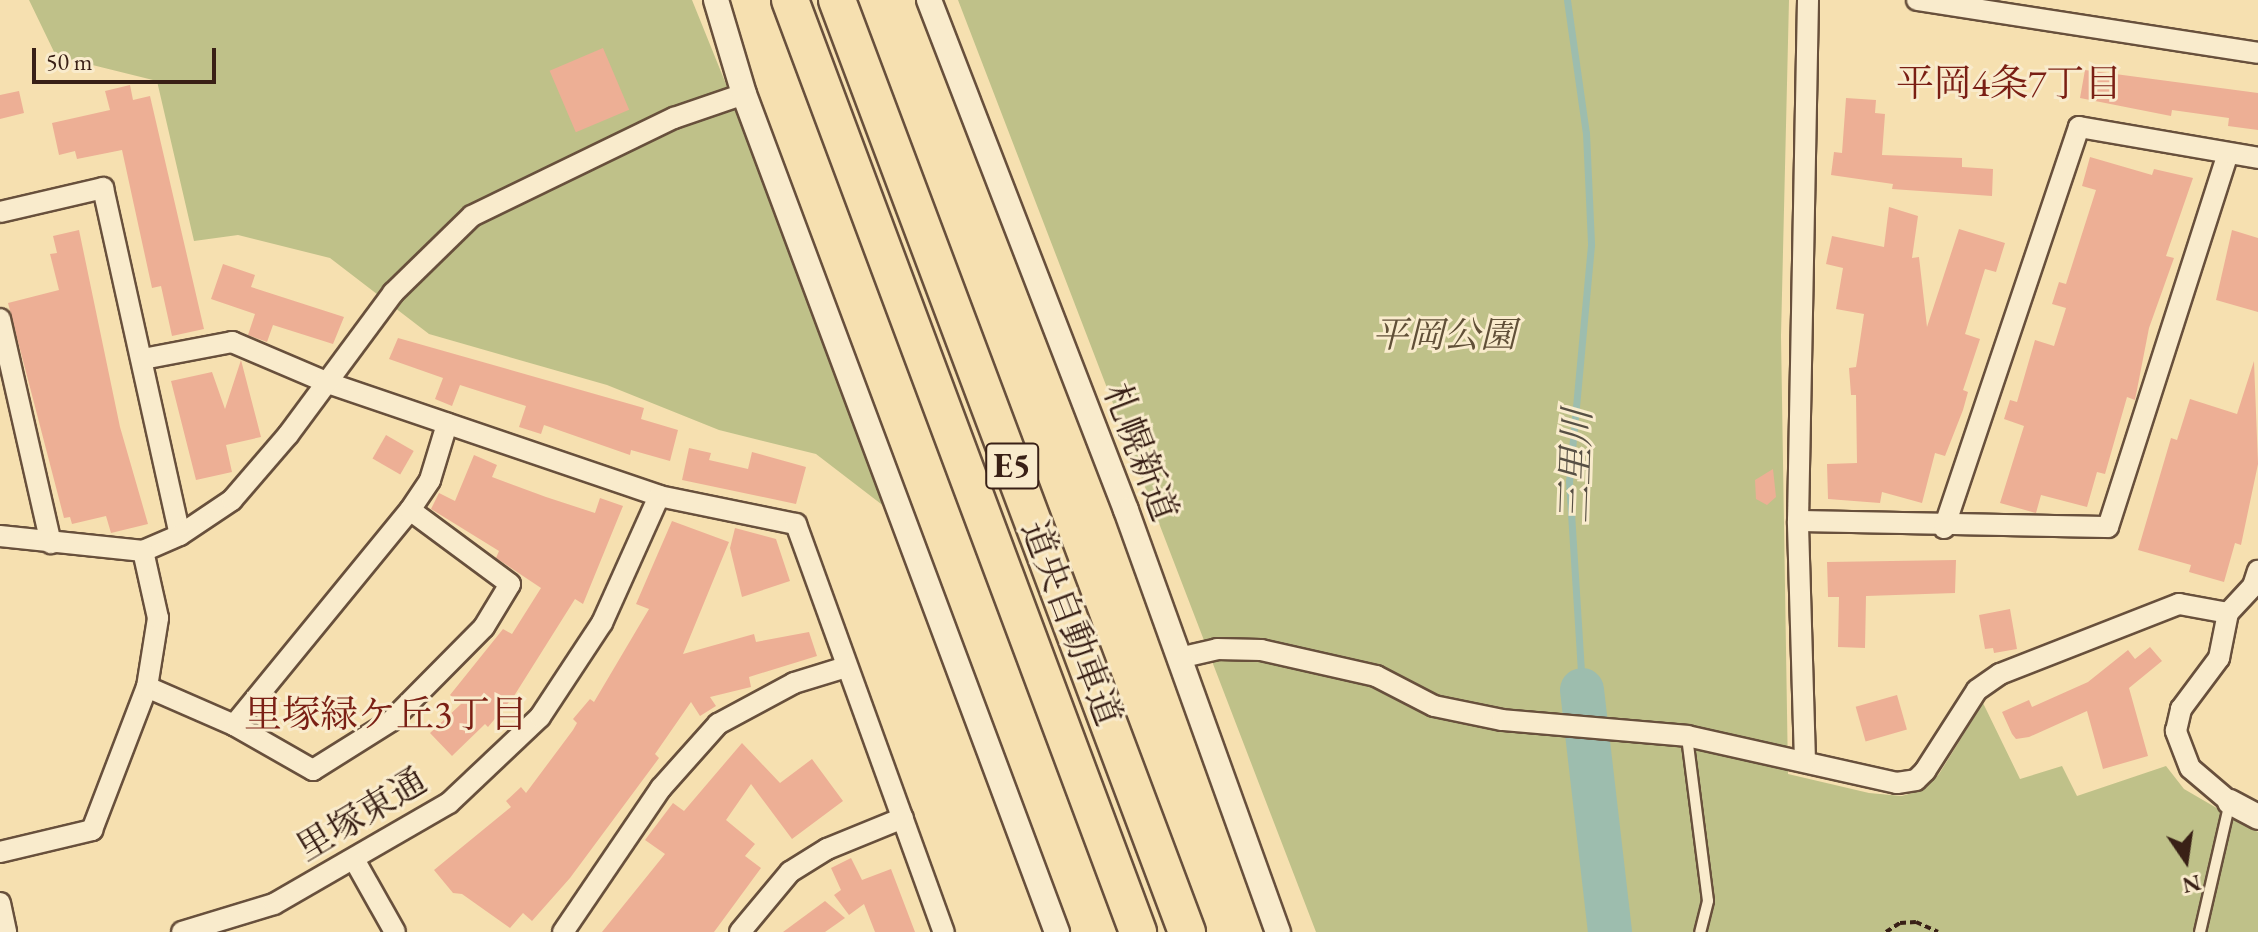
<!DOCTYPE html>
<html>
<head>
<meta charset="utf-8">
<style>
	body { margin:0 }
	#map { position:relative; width:2258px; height:932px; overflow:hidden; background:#f6e0b0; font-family:"EB Garamond","Noto Serif JP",serif }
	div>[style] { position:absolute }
	.green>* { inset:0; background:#bfc189 }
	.stream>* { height:7px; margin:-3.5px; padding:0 3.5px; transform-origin:3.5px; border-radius:3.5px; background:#9dbdae }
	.river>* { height:44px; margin:-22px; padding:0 22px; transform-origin:22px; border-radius:22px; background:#9dbdae }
	.building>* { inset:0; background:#edaf95; transform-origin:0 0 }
	.path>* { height:4px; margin-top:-2px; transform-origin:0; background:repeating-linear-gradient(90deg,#392016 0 6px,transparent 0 10px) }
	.roads { filter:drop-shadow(2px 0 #68503c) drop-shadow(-2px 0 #68503c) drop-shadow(0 2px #68503c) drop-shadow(0 -2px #68503c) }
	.service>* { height:10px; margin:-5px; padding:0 5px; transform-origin:5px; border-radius:5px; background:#f9ebcc }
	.minor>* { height:20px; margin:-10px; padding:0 10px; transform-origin:10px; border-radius:10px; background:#f9ebcc }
	.tertiary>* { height:24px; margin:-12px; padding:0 12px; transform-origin:12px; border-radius:12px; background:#f9ebcc }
	.motorway>* { height:36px; margin:-18px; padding:0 18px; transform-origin:18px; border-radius:18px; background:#f6e0b0 }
	span { translate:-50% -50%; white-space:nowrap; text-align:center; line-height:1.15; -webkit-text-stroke:6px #f9ebcc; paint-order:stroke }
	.shield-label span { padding:2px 6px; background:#f9ebcc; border:2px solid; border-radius:6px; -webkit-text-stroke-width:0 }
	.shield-label { font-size:34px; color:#392016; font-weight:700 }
	.park-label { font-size:36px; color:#615038; font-style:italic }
	.street-label { font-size:36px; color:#392016 }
	.neighbourhood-label { font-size:38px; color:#7a1f14 }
	.water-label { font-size:38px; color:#574f44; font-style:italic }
	.north { position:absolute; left:2146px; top:820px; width:80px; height:80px; -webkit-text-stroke:6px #f9ebcc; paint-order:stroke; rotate:167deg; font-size:22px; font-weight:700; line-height:32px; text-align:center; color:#392016 }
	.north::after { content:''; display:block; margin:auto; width:28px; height:36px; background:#392016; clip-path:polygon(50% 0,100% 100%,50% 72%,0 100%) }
	.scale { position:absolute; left:32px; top:48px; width:184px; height:36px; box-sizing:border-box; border:4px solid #392016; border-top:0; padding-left:10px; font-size:24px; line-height:28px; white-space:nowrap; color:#392016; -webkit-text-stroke:6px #f9ebcc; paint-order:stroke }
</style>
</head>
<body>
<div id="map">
	<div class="green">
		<div style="clip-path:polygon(29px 0,692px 0,850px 391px,885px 507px,816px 454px,719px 430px,607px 385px,429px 334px,330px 258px,238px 235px,194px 241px,157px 81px,56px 56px)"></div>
		<div style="clip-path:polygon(958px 0,1789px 0,1781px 336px,1788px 774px,1869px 793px,1902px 796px,1922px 790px,1939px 774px,1983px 703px,2020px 779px,2062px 766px,2077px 796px,2166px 766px,2184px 789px,2258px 832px,2258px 932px,1316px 932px)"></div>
	</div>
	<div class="stream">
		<div style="left:1567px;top:0;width:134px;rotate:81.9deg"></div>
		<div style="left:1586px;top:133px;width:112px;rotate:87.4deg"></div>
		<div style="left:1591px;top:245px;width:237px;rotate:95.3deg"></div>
		<div style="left:1569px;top:481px;width:209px;rotate:86.4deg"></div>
	</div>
	<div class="river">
		<div style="left:1582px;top:690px;width:244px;rotate:83.4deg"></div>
	</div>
	<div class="building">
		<div style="left:603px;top:48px;width:67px;height:58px;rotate:67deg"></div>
		<div style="clip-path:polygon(2085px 70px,2258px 93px,2258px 130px,2228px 126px,2229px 118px,2172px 110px,2171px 116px,2080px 98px)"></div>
		<div style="clip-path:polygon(130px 85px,133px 100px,150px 96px,204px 329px,172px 336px,161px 286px,152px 288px,122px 150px,77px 159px,75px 151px,59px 155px,52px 123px,110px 110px,105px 91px)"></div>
		<div style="clip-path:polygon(19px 91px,24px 113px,0 119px,0 95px)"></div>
		<div style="clip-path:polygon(1846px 98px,1876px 100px,1875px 113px,1885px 114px,1882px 155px,1962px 158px,1962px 167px,1993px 169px,1992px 196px,1892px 189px,1893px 184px,1831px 175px,1834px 152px,1842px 153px)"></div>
		<div style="clip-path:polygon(2090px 157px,2152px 175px,2154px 169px,2193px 178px,2166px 256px,2174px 258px,2149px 328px,2135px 400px,2127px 397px,2105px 474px,2097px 472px,2087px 507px,2041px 495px,2036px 513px,2000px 503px,2024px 426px,2004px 419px,2010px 400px,2017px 402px,2035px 340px,2054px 346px,2066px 308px,2052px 304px,2059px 282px,2066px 284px,2096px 190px,2082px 186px)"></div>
		<div style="clip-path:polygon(1889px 207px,1918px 216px,1912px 258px,1919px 257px,1927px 327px,1959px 229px,2005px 243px,1996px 272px,1985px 269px,1965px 334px,1980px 339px,1963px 390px,1968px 392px,1963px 410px,1945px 456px,1935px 453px,1922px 503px,1882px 492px,1880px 503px,1828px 499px,1827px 464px,1857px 463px,1856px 395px,1851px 395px,1849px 368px,1856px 367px,1864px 314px,1836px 309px,1843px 268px,1826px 264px,1832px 236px,1884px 247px)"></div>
		<div style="clip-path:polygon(79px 230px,120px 427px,148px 524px,111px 533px,106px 516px,72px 524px,70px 517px,64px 518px,8px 303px,59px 290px,50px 254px,57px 253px,53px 236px)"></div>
		<div style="clip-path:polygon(2232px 230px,2258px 238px,2258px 312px,2216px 300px)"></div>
		<div style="clip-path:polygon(223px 264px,255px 275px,251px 287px,344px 317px,333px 344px,273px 325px,267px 342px,248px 335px,255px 314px,211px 299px)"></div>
		<div style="clip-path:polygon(398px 338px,644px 408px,641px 419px,678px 430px,670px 461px,631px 450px,630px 455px,544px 425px,541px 434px,519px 427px,526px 406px,460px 385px,452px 406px,435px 399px,443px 378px,389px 359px)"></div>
		<div style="clip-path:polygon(241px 360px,261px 437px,226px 445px,232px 472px,196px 480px,171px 381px,212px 372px,225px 409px)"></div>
		<div style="clip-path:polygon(2254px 361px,2258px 464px,2241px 545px,2235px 543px,2224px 582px,2189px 572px,2191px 565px,2138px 550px,2171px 438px,2177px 440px,2190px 399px,2237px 414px)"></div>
		<div style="left:386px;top:435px;width:32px;height:27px;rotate:30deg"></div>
		<div style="clip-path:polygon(689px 448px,711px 453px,709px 460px,748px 469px,752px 452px,806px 467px,796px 504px,682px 480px)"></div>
		<div style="clip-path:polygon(474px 455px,497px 465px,492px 477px,546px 497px,595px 513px,600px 498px,623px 506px,583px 604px,575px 599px,514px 696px,488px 727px,485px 724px,452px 756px,430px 733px,461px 704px,450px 695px,503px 629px,512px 634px,541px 588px,496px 558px,499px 551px,431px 509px,439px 493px,455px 501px)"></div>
		<div style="clip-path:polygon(1773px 469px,1776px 497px,1767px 505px,1756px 499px,1755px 480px)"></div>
		<div style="clip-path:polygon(672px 521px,729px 542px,683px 654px,754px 634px,756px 642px,809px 632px,817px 656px,749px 677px,751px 687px,710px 697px,716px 706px,700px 716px,691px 702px,655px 754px,659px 758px,570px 878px,532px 921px,523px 913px,510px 928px,462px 894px,453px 893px,434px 870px,511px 807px,506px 801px,521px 787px,526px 793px,573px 730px,577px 723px,573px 719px,590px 699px,594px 702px,649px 609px,636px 604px)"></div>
		<div style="clip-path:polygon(735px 528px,776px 539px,790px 581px,742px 597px,730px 548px)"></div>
		<div style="clip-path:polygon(1956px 560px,1955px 593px,1866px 596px,1865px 648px,1838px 647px,1839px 597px,1828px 597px,1827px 562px)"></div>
		<div style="clip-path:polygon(2010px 609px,2017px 649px,1994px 653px,1993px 648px,1985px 649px,1979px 615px)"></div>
		<div style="clip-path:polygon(2150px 647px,2162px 661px,2129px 688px,2148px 756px,2103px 769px,2087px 711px,2029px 737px,2016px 739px,2012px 734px,2002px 712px,2029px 700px,2032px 707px,2088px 682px,2128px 650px,2135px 659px)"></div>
		<div style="left:1897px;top:695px;width:36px;height:43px;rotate:74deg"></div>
		<div style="clip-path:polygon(742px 743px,780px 783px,812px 759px,843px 801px,792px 839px,751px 784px,726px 820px,755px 844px,745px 856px,761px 868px,714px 932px,602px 932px,665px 854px,645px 840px,673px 803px,684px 811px)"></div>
		<div style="clip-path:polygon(851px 858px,862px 880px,891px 869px,915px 932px,875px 932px,864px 904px,849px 915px,834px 895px,841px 890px,831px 868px)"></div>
		<div style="clip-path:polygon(825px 901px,845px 918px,825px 932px,783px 932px)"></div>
	</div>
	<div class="path">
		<div style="left:1886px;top:932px;width:17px;rotate:-33deg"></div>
		<div style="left:1900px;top:923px;width:16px;rotate:-4deg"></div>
		<div style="left:1916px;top:922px;width:24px;rotate:24deg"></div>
	</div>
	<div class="roads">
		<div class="service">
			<div style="left:1687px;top:737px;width:165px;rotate:82.7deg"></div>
			<div style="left:1708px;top:901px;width:32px;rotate:104deg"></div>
			<div style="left:2200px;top:932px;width:133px;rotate:-77deg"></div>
		</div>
		<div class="minor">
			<div style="left:1917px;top:0;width:345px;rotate:8.8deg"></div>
			<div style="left:0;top:212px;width:106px;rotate:-13.1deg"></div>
			<div style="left:103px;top:188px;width:355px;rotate:77.5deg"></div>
			<div style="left:0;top:319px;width:230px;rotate:77.2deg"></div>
			<div style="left:143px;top:359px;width:91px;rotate:-10.8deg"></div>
			<div style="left:232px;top:342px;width:104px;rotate:23.1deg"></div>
			<div style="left:328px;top:383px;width:350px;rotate:18.8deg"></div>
			<div style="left:659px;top:496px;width:140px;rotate:11.6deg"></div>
			<div style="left:796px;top:524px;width:434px;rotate:70.1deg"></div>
			<div style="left:1798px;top:521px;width:310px;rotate:1.1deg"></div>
			<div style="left:2108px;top:527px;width:392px;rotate:-72.2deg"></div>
			<div style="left:1944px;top:528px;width:423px;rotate:-71.4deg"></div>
			<div style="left:2079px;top:127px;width:182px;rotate:9.8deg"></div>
			<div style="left:0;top:536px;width:144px;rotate:6deg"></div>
			<div style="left:143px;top:551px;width:40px;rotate:-23.4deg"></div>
			<div style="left:180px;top:535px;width:63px;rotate:-33.9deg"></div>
			<div style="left:232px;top:500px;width:86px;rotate:-49.3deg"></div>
			<div style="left:288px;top:435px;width:177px;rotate:-53.5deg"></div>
			<div style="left:393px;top:293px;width:110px;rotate:-44.3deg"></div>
			<div style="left:472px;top:216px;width:225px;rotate:-25.9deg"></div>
			<div style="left:674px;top:118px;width:74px;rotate:-18.9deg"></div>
			<div style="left:1179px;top:658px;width:39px;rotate:-13deg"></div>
			<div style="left:1217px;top:649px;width:44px;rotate:1.3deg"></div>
			<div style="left:1261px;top:650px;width:118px;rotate:12.7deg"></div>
			<div style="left:1376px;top:676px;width:65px;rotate:27.3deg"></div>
			<div style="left:1434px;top:706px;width:69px;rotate:11.6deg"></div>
			<div style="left:1502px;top:720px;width:186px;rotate:4.9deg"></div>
			<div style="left:1687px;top:736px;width:215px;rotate:12.6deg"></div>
			<div style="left:1897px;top:783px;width:19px;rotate:-9deg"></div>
			<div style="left:1916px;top:780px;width:13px;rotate:-45deg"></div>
			<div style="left:1925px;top:771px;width:96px;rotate:-57.3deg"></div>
			<div style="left:1977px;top:690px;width:28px;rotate:-35deg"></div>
			<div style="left:2000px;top:674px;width:192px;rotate:-21.4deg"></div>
			<div style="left:2179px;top:604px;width:50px;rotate:10.4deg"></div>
			<div style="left:147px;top:687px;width:95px;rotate:23.6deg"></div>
			<div style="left:234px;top:725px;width:278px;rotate:-50.7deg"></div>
			<div style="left:410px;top:510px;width:36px;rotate:-56deg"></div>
			<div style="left:430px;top:480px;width:59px;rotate:-73.1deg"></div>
			<div style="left:234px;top:725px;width:91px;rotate:29.7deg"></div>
			<div style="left:313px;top:770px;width:92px;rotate:-32.1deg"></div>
			<div style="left:391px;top:721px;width:132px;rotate:-45.3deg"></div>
			<div style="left:484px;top:627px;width:50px;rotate:-58.8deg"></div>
			<div style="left:510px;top:584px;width:124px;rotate:-143.5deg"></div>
			<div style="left:1805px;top:761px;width:240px;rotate:-91.7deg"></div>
			<div style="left:1798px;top:521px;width:521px;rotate:-88.9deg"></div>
			<div style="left:2230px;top:802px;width:52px;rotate:-139.6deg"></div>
			<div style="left:2190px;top:768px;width:40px;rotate:-111deg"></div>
			<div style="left:2176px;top:731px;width:23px;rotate:-77deg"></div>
			<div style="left:2181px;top:709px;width:64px;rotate:-53.3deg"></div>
			<div style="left:2219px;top:658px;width:46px;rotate:-78.7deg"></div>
			<div style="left:2228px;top:613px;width:37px;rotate:-47deg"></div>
			<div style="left:2253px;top:586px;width:16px;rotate:-72deg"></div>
			<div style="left:0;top:852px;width:95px;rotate:-13.4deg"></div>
			<div style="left:92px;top:830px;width:153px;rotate:-69deg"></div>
			<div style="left:147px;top:687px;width:70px;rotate:-80.9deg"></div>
			<div style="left:158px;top:618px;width:69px;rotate:-102.6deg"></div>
			<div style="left:355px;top:861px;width:81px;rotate:60.6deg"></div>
			<div style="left:0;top:903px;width:30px;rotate:78deg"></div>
			<div style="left:182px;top:932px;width:96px;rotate:-16.9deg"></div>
			<div style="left:274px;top:904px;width:202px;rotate:-30deg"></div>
			<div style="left:449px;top:803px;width:125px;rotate:-43.4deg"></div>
			<div style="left:540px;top:717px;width:113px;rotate:-56.6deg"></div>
			<div style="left:602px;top:623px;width:139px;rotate:-65.8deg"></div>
			<div style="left:563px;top:932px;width:174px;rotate:-55.8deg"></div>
			<div style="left:661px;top:788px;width:86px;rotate:-48.3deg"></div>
			<div style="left:718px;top:724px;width:86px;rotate:-28.3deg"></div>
			<div style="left:794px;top:683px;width:54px;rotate:-17.1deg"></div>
			<div style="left:740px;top:932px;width:78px;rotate:-50.2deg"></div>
			<div style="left:790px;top:872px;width:44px;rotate:-31.9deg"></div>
			<div style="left:827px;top:849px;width:82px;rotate:-22.2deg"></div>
		</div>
		<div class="tertiary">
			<div style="left:716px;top:0;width:98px;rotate:73.4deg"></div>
			<div style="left:744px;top:94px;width:895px;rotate:69.52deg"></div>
			<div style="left:929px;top:0;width:547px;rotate:68.88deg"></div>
			<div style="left:1126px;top:510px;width:449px;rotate:70.2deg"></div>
			<div style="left:2230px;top:802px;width:32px;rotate:28deg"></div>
		</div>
		<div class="motorway">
			<div style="left:790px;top:0;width:995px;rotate:69.52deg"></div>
			<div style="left:837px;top:0;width:996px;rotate:69.42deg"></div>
		</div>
	</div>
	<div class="shield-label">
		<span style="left:1012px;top:466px">E5</span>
	</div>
	<div class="park-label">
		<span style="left:1444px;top:335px">平岡公園</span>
	</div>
	<div class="street-label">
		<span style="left:1141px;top:452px;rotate:69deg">札幌新道</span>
		<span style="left:1072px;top:623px;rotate:69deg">道央自動車道</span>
		<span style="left:361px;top:814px;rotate:-31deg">里塚東通</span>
	</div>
	<div class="neighbourhood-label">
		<span style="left:2009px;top:83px">平岡4条7丁目</span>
		<span style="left:386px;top:714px">里塚緑ケ丘3丁目</span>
	</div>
	<div class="water-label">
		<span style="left:1575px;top:466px;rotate:-88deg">三里川</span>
	</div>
	<div class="north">N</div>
	<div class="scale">50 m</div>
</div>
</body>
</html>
